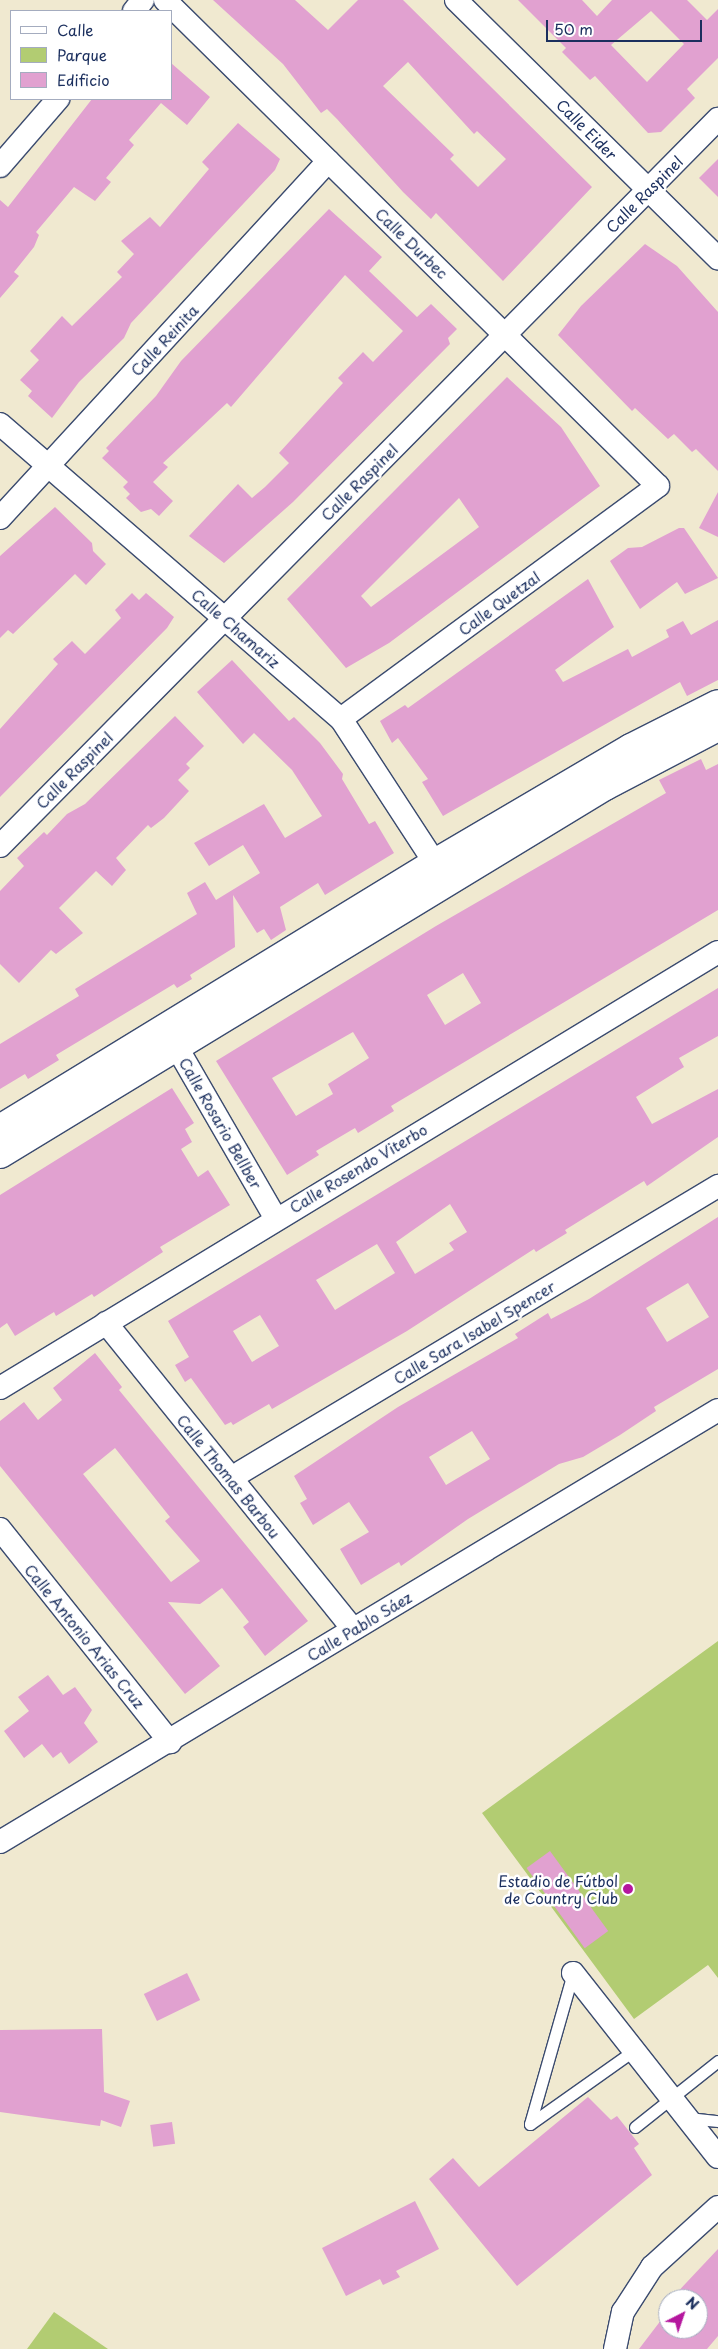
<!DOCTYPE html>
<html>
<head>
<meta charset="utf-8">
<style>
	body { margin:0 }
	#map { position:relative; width:718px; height:2349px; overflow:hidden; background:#f0e9d0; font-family:"Playpen Sans",sans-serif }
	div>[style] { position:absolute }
	.green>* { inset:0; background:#b2cc72 }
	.building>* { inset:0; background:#e1a1d0; transform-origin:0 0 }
	.roads { filter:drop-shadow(1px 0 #3b4b6f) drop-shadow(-1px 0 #3b4b6f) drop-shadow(0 1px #3b4b6f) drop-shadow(0 -1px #3b4b6f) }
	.lane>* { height:11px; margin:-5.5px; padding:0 5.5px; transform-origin:5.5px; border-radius:5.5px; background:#fff }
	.street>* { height:22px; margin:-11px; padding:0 11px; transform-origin:11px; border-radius:11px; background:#fff }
	.secondary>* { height:28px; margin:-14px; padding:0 14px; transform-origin:14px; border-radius:14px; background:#fff }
	.dots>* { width:14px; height:14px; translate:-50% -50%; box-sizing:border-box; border:2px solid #fff; border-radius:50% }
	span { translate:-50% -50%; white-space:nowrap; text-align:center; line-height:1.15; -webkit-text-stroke:5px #fff; paint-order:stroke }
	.street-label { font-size:15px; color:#1b2f5e }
	.poi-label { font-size:15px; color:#1b2f5e }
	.right { translate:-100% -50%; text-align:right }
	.legend { position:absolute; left:10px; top:10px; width:162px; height:90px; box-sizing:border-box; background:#fff; border:1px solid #a4acbf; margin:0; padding:6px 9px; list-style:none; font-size:15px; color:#1b2f5e }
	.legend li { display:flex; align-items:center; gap:10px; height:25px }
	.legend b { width:25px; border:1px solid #a4acbf }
	.north { position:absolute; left:658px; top:2289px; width:50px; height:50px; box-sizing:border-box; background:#fff; border:1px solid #a4acbf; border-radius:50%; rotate:41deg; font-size:14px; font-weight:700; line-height:20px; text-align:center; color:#1b2f5e }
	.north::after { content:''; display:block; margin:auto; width:18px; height:22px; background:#b5179e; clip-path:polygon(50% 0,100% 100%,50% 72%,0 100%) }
	.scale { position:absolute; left:546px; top:20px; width:156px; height:22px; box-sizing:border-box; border:2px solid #1b2f5e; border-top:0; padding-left:6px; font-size:15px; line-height:18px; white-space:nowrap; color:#1b2f5e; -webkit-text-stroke:4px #fff; paint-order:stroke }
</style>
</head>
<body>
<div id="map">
	<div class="green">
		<div style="clip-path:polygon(718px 1641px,718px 1978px,708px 1965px,634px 2019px,482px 1813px)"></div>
		<div style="clip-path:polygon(54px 2312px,108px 2349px,27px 2349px)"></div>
	</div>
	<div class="building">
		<div style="clip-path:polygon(evenodd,213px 0,295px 0,328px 30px,358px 0,403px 0,592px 187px,503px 281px,436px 213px,431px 219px,403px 192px,337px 119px,327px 109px,321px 113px,283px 64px,213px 0,408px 62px,474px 134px,477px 131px,506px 159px,478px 187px,450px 159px,454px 155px,383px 86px,408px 62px)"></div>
		<div style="clip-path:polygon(evenodd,518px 0,582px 0,597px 16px,612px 0,687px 0,707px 20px,718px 9px,718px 58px,687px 89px,695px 98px,661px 132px,648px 133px,595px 76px,590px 80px,562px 52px,566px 48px,518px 0,651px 11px,684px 44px,647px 82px,611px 45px,651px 11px)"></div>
		<div style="clip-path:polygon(171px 63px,210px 97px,187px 125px,161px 103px,129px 140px,134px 145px,106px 178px,111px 182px,95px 201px,74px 187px,36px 232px,39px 235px,34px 247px,14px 272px,19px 276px,0 298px,0 200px,8px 207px,92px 99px,171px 99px)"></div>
		<div style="clip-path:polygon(238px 123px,280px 159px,275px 170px,131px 323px,124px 338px,79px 382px,52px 418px,28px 396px,32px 391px,20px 380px,39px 360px,30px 351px,62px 316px,72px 326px,122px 277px,117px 272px,134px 254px,121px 241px,150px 217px,160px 227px,209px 169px,202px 162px)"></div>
		<div style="clip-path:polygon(718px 159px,718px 197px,699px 178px)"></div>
		<div style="clip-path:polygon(329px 209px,382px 257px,369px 271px,417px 317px,431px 304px,457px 329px,448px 338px,450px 344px,293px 502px,224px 563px,189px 536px,238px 484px,252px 498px,265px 487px,289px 463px,279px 453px,343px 383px,338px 378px,363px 352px,373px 362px,403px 331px,345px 275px,231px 407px,227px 403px,163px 463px,168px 467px,153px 482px,173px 501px,159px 516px,151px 509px,141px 512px,126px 498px,130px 494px,123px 487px,128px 482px,102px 458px,109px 451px,106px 448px,156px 396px,181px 361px)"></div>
		<div style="clip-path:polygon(645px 244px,677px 266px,718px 312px,718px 471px,696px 449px,692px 452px,674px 434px,668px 439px,635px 408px,632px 411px,558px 335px,581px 306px)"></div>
		<div style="clip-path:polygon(evenodd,507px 377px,561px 427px,600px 486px,389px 643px,346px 668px,287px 599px,507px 377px,459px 498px,479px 527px,371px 607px,361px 596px,459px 498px)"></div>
		<div style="clip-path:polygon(718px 492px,718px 537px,699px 528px)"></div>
		<div style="clip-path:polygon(55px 507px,92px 543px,93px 551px,106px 564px,86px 585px,75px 574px,13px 634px,8px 630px,0 638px,0 556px)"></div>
		<div style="clip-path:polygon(679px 528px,684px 528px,718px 578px,685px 594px,677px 582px,640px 609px,610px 561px,628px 548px,642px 547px)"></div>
		<div style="clip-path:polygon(588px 579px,614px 627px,555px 670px,563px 682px,628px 649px,632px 657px,669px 637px,666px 630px,683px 621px,691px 635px,718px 620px,718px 680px,687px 696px,680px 682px,443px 816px,422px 782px,428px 779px,398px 738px,392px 743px,380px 721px,405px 705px,408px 708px)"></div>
		<div style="clip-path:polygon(132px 593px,139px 600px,146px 593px,174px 617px,167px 628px,0 797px,0 729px,58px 664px,53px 659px,72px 641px,85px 654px,121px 618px,115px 610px)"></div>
		<div style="clip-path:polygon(232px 660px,289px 721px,294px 717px,320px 743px,343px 774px,342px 779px,369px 824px,375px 821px,394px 853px,325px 895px,318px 883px,280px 907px,286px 930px,271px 940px,264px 929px,257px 933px,233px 895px,235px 947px,190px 975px,192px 979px,177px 988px,174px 984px,56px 1055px,59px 1060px,28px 1079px,25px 1074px,0 1089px,0 1044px,79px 996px,75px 989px,197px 914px,187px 893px,205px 882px,216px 900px,260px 873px,243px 845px,209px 866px,194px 843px,264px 804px,285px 838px,322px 816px,292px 770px,254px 733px,243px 744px,197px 692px)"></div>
		<div style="clip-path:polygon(175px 716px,204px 746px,186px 764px,190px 768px,178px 780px,189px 791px,164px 818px,151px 828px,148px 825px,116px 858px,126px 870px,112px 886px,96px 871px,59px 908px,83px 933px,56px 954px,51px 950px,19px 983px,0 964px,0 891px,24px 866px,17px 858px,44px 832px,47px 835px,67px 814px,85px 804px)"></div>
		<div style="clip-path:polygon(evenodd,701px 759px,706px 770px,718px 764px,718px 910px,391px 1106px,394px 1111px,358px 1133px,355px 1128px,316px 1151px,319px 1155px,287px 1175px,216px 1061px,436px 926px,666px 793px,659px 780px,701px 759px,463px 973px,481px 1003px,445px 1025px,427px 995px,463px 973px,701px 759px,353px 1032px,369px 1058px,328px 1084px,333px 1094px,296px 1116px,272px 1078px,353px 1032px)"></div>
		<div style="clip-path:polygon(evenodd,718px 988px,718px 1036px,679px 1058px,684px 1067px,636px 1097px,652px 1124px,718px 1089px,718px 1137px,647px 1186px,644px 1181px,565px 1230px,567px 1233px,536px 1252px,534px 1249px,407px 1331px,272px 1409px,269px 1404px,233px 1425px,231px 1422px,225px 1425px,191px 1378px,185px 1382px,175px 1365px,189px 1357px,168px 1321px,718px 988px,450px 1204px,467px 1232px,449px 1243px,454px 1250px,415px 1274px,396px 1242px,450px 1204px,718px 988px,377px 1244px,395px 1273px,335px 1310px,316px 1280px,377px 1244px,718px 988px,260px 1315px,279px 1346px,252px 1362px,233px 1331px,260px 1315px)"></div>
		<div style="clip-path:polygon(172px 1088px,194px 1123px,185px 1129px,192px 1142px,181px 1149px,198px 1177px,208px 1170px,230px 1205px,160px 1247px,163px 1252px,94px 1297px,92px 1294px,56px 1316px,54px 1312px,15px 1336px,7px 1323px,0 1328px,0 1195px)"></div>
		<div style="clip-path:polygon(evenodd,718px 1217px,718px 1369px,654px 1407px,656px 1411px,620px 1435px,583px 1457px,559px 1464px,468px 1519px,401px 1566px,399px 1562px,361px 1585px,340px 1549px,369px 1532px,349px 1502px,313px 1525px,300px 1503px,307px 1499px,294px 1476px,398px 1407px,518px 1338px,515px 1334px,548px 1313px,551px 1319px,589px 1299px,718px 1217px,688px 1283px,709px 1317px,667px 1342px,646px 1308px,688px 1283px,718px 1217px,472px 1431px,490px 1459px,446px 1485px,429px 1457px,472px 1431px)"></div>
		<div style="clip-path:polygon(evenodd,95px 1353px,122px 1387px,119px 1390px,308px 1621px,265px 1656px,243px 1627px,249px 1622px,222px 1588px,200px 1604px,168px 1602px,220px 1666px,185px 1694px,0 1466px,0 1421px,24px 1402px,38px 1420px,62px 1400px,53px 1388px,95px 1353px,115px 1448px,170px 1517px,165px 1521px,200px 1561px,171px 1582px,83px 1474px,115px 1448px)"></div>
		<div style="clip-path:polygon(48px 1675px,63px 1695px,75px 1687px,92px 1710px,84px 1723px,98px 1742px,69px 1764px,61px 1752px,53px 1758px,42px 1744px,24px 1758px,4px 1731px,29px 1711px,18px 1697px)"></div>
		<div style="left:550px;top:1851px;width:99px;height:29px;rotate:54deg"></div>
		<div style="left:187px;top:1973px;width:30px;height:48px;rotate:64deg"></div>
		<div style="clip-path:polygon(102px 2029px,104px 2092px,130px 2101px,121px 2127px,101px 2120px,100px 2126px,0 2112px,0 2030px)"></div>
		<div style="clip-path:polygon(588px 2097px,611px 2120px,617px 2116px,639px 2144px,634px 2148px,652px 2175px,517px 2286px,429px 2179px,453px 2158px,479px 2187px)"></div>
		<div style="left:172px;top:2122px;width:22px;height:22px;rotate:82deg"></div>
		<div style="clip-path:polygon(415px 2201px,439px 2249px,396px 2271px,400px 2277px,383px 2285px,380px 2279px,346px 2296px,322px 2248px)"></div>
		<div style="clip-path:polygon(718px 2249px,718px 2336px,707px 2349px,639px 2349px,668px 2311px,668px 2329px,698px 2329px,698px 2299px,671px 2299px)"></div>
	</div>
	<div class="roads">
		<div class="lane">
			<div style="left:573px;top:1973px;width:157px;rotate:105.9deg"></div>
			<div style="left:530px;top:2124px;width:130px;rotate:-35.3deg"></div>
			<div style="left:688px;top:2118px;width:30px;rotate:6deg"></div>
			<div style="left:635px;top:2127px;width:106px;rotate:-38.5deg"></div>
		</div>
		<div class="street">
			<div style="left:165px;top:0;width:692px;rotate:44.59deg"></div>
			<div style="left:658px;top:486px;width:393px;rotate:143.7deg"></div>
			<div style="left:456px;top:0;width:368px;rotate:44.6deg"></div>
			<div style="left:134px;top:11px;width:14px;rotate:-51deg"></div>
			<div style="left:0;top:166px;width:89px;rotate:-49.1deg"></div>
			<div style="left:0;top:424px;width:451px;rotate:40.9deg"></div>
			<div style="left:341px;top:719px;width:172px;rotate:56.9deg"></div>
			<div style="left:0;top:518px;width:485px;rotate:-47.4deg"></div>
			<div style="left:0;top:846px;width:1022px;rotate:-45.36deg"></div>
			<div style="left:168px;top:1032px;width:214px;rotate:60deg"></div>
			<div style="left:106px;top:1323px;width:393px;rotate:51.1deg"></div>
			<div style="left:0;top:1388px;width:840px;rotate:-31.27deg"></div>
			<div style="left:231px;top:1478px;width:568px;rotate:-30.95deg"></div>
			<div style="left:0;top:1529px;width:273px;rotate:51.4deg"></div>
			<div style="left:0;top:1842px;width:838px;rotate:-31.03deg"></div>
			<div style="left:573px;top:1973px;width:234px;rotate:51.8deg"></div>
			<div style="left:615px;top:2349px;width:38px;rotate:-78deg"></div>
			<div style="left:623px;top:2312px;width:54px;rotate:-57.2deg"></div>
			<div style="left:652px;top:2267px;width:89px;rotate:-42.3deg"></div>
		</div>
		<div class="secondary">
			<div style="left:0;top:1129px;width:510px;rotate:-31.45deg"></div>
			<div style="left:435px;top:863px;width:227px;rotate:-30.4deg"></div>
			<div style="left:631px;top:748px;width:97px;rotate:-26.8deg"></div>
			<div style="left:0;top:1154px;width:708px;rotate:-31.31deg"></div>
			<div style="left:605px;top:786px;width:127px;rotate:-27.6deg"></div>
		</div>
	</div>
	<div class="dots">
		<div style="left:628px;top:1889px;background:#b5179e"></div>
	</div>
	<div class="street-label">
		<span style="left:587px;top:129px;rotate:45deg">Calle Eider</span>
		<span style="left:644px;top:194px;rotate:-45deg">Calle Raspinel</span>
		<span style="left:412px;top:243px;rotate:44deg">Calle Durbec</span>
		<span style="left:164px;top:340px;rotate:-47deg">Calle Reinita</span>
		<span style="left:359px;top:482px;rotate:-45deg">Calle Raspinel</span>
		<span style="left:499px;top:603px;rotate:-36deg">Calle Quetzal</span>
		<span style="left:236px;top:628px;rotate:41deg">Calle Chamariz</span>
		<span style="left:74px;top:770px;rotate:-45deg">Calle Raspinel</span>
		<span style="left:221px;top:1123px;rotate:60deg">Calle Rosario Bellber</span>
		<span style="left:358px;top:1168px;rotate:-31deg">Calle Rosendo Viterbo</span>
		<span style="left:474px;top:1332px;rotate:-31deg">Calle Sara Isabel Spencer</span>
		<span style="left:229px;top:1476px;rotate:51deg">Calle Thomas Barbou</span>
		<span style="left:359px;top:1626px;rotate:-31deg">Calle Pablo Sáez</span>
		<span style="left:85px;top:1636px;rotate:51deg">Calle Antonio Arias Cruz</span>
	</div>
	<div class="poi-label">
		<span class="right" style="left:618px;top:1889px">Estadio de Fútbol<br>de Country Club</span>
	</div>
	<ul class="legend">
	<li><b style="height:6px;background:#fff"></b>Calle</li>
	<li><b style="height:14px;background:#b2cc72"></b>Parque</li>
	<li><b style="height:14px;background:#e1a1d0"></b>Edificio</li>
	</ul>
	<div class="north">N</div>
	<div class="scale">50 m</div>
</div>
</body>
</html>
